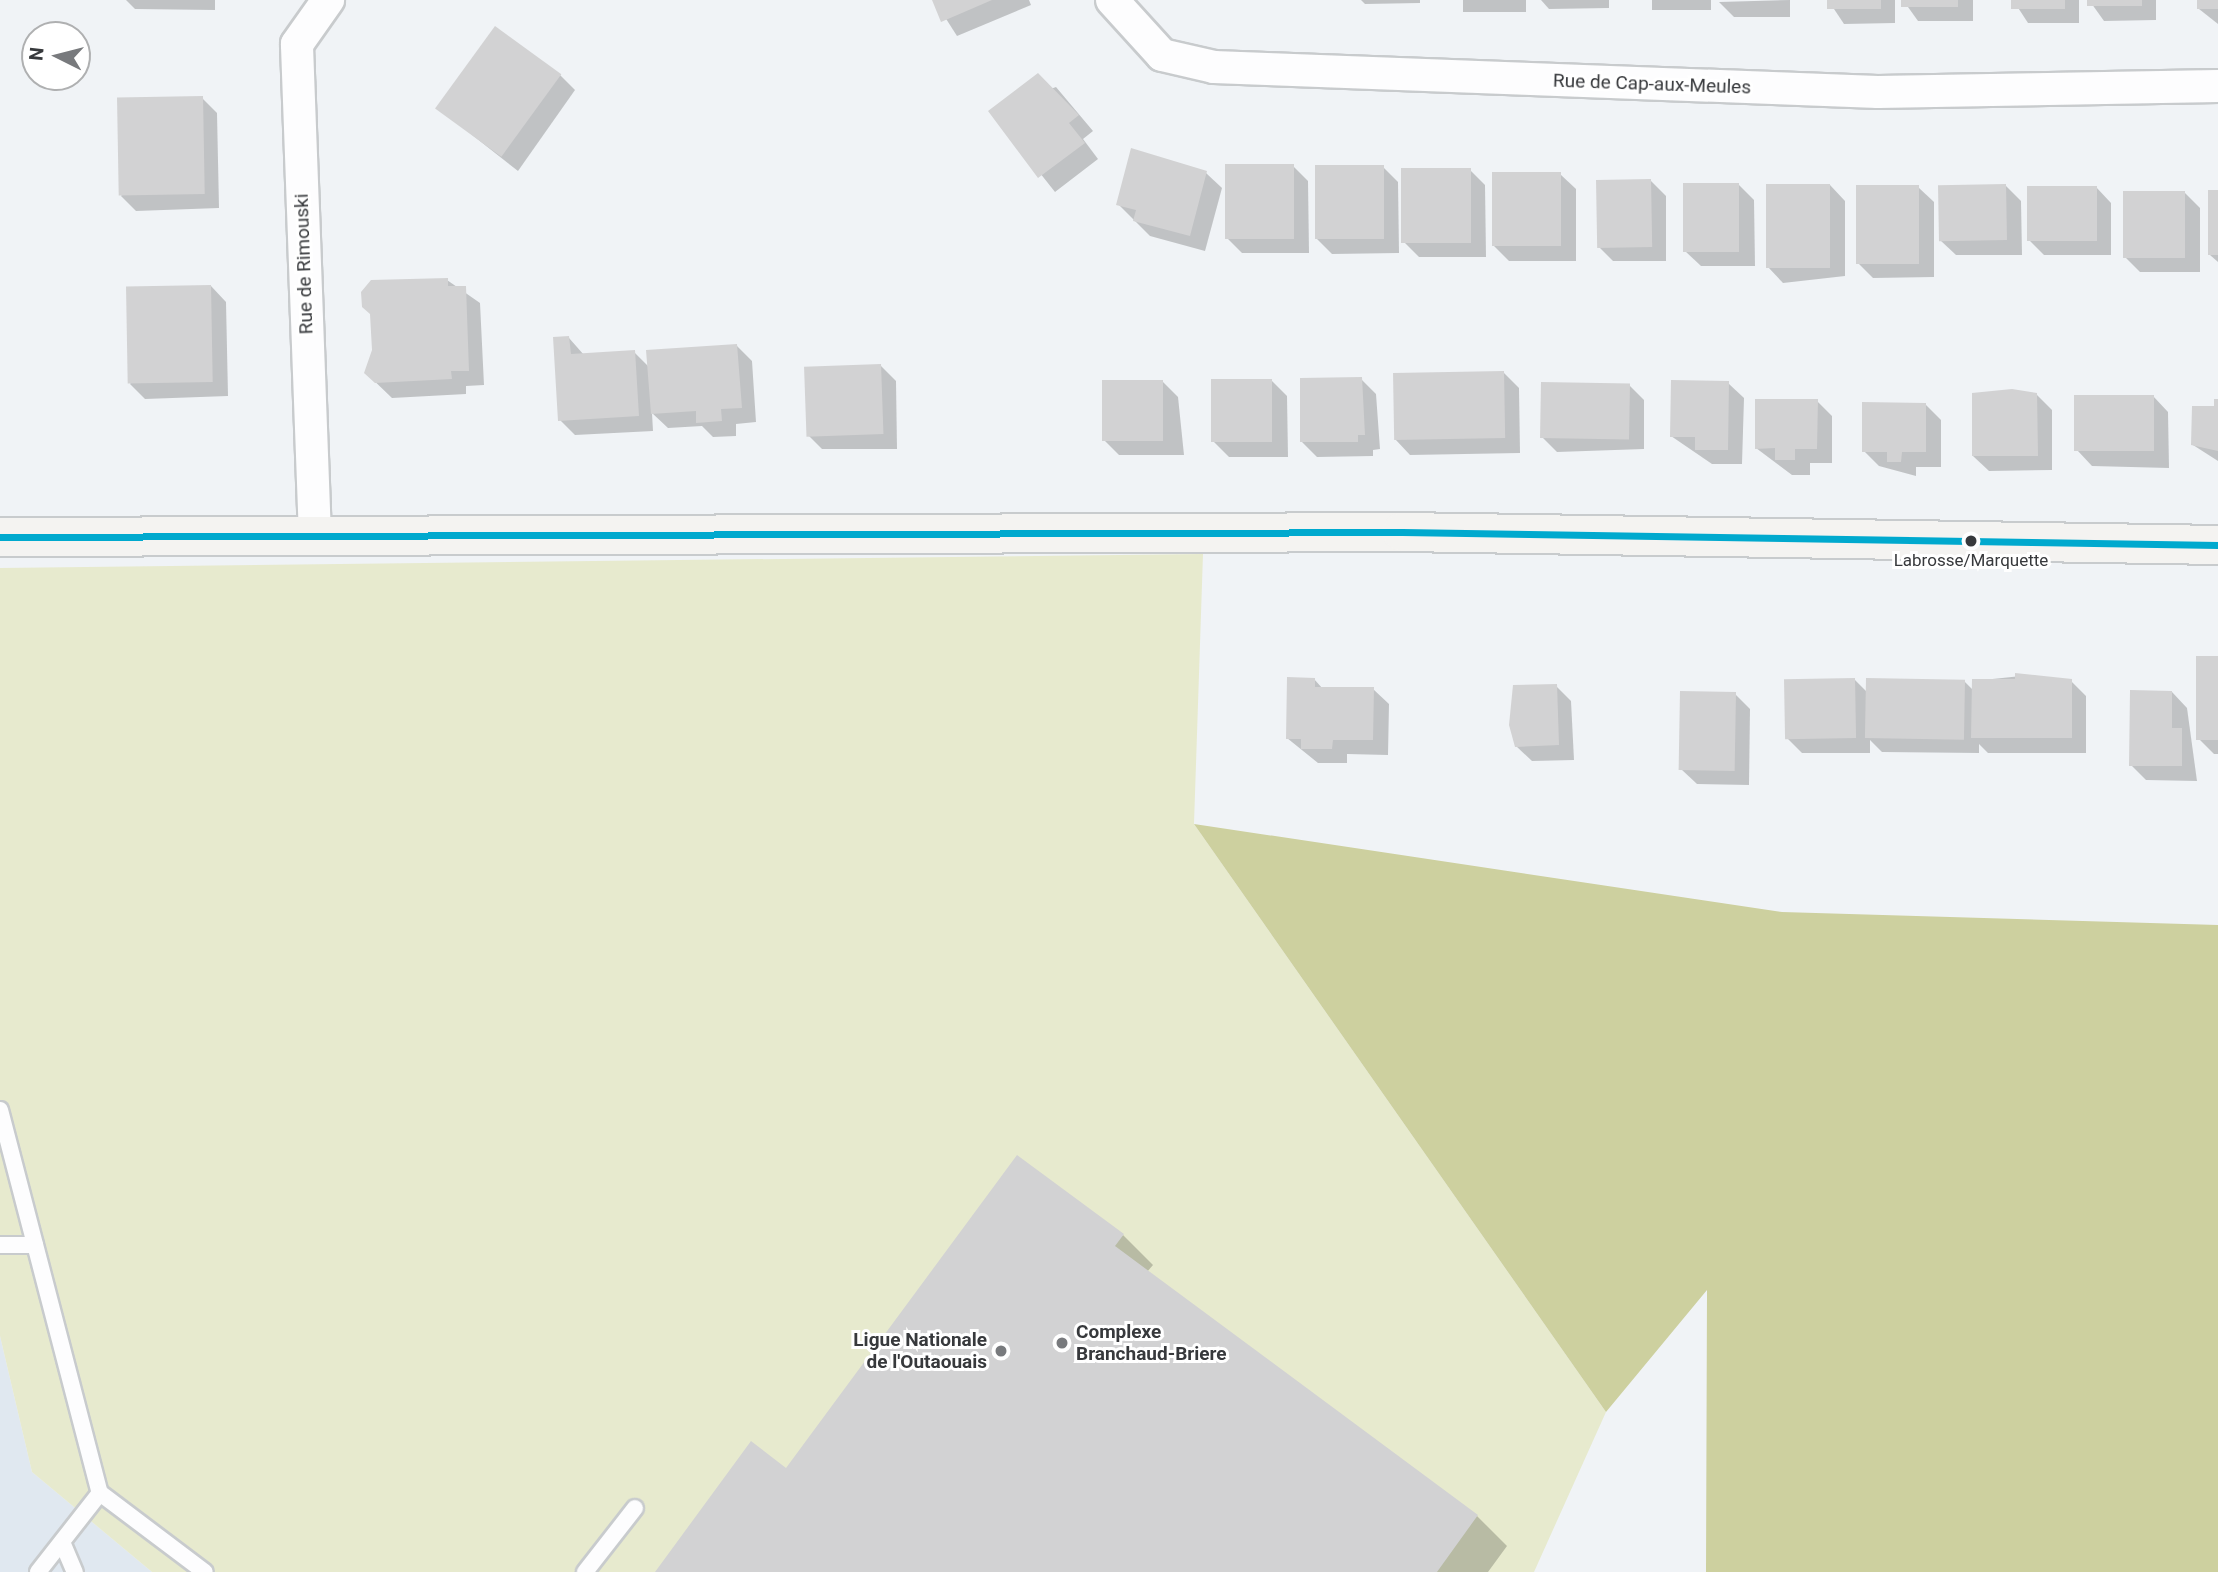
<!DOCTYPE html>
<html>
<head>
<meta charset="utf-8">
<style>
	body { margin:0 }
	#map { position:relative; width:2218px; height:1572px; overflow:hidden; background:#f0f3f6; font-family:Roboto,sans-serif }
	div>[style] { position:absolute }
	.built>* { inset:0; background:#e0e8f0 }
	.green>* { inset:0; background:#e7eace }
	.forest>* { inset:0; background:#cdd09f }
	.shadow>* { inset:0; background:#0003; transform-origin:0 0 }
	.building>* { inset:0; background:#d2d2d3; transform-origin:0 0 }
	.roads { filter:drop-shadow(2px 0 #c8cbcd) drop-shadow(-2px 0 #c8cbcd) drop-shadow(0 2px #c8cbcd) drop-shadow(0 -2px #c8cbcd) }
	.lane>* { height:16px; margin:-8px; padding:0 8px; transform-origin:8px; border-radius:8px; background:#fdfdfe }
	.street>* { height:32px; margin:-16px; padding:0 16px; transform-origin:16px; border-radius:16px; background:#fdfdfe }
	.secondary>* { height:38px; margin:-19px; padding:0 19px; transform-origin:19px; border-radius:19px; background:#f4f3f1 }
	.bus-1>* { height:7px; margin:-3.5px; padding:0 3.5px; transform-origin:3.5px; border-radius:3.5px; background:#00a9ce }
	.dots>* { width:19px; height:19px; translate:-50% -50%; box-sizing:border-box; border:4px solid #fff; border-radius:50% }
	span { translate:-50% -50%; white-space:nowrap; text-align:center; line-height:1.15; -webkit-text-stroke:6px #fff; paint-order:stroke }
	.bus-label { font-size:17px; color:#37393c }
	.street-label { font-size:19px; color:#37393c }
	.poi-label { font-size:19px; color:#37393c; font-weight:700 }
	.left { translate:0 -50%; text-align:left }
	.right { translate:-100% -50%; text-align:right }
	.north { position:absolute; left:21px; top:21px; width:70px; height:70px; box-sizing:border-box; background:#fff; border:2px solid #afb0b1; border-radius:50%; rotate:276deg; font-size:19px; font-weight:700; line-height:28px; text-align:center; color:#37393c }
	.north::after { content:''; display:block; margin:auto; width:24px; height:32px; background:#787a7d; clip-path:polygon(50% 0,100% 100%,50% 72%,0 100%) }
</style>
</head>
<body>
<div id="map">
	<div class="built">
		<div style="clip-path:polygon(0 1336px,32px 1472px,152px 1572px,0 1572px)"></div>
	</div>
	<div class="green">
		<div style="clip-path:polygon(1203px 554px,1194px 824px,1606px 1412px,1534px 1572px,152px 1572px,32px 1472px,0 1336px,0 568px)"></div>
	</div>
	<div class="forest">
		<div style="clip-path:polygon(1194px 824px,1782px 912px,2218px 925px,2218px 1572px,1706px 1572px,1707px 1290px,1606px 1412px)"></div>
	</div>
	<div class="shadow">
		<div style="clip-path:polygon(126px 0,215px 0,215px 10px,135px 9px)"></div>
		<div style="clip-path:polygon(934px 0,1029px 0,1031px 5px,957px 36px)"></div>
		<div style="clip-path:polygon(1361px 0,1420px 0,1420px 3px,1365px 4px)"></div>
		<div style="left:1463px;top:0;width:63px;height:12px"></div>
		<div style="clip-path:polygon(1541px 0,1609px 0,1609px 8px,1549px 9px)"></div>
		<div style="left:1652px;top:0;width:59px;height:10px"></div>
		<div style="clip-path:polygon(1790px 0,1790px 17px,1734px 17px,1719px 2px)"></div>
		<div style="clip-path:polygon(1828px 0,1895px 0,1895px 23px,1844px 24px)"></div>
		<div style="clip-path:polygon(1903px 0,1973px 0,1973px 21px,1918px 21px)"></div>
		<div style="clip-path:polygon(2013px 0,2079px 0,2079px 23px,2028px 23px)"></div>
		<div style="clip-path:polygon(2089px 0,2156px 0,2156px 20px,2104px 21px)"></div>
		<div style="clip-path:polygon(2199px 0,2218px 0,2218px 24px,2199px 9px)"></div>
		<div style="clip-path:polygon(560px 75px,575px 90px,518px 171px,438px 108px)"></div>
		<div style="clip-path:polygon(1056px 87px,1093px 131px,1083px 139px,1098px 159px,1055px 192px,991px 111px)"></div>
		<div style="clip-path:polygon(202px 98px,217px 113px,219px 208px,136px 211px,121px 196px)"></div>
		<div style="clip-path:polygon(1293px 166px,1308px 181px,1309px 253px,1242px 253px,1227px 238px)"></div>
		<div style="clip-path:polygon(1383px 167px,1398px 182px,1399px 253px,1332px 254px,1317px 239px)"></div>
		<div style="clip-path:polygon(1470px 170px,1485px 185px,1486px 257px,1419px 257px,1404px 242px)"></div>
		<div style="clip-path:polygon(1206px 173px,1222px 188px,1205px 251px,1150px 236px,1118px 204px)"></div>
		<div style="clip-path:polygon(1560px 174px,1576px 189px,1576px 261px,1509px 261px,1494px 246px)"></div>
		<div style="clip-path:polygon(1651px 181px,1666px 196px,1666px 261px,1613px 261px,1598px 246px)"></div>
		<div style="clip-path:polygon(1739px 185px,1754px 200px,1755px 266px,1701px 266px,1685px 251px)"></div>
		<div style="clip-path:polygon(1830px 185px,1845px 201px,1845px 276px,1783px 283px,1768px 267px)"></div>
		<div style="clip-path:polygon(2006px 186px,2021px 201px,2022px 255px,1956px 255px,1940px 240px)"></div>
		<div style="clip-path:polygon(1918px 187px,1934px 202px,1934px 277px,1873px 278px,1858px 263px)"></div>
		<div style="clip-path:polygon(2096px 187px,2111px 203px,2111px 255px,2044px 255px,2029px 240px)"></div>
		<div style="clip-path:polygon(2184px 192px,2200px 208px,2200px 272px,2140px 272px,2125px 257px)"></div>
		<div style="clip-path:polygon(2218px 192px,2218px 262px,2210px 255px)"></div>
		<div style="clip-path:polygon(447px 280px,480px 303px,484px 385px,466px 386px,466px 394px,392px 398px,366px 373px)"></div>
		<div style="clip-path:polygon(211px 286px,226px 302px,228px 396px,145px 399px,130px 384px)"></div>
		<div style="clip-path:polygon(569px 338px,584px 355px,634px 352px,649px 367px,737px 346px,752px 361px,756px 422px,736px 424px,736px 436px,713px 437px,702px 426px,668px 428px,652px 413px,653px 431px,575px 435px,560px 420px)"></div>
		<div style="clip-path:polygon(881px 366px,896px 381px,897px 449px,822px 449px,807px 434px)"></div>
		<div style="clip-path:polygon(1504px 373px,1519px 388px,1520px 453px,1410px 455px,1395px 439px)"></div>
		<div style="clip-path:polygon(1361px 379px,1376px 394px,1380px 449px,1373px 450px,1373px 456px,1317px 457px,1302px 442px)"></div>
		<div style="clip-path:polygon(1272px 381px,1287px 396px,1288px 457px,1229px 457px,1214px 442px)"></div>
		<div style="clip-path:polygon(1163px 382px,1178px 397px,1184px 455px,1119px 455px,1104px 440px)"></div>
		<div style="clip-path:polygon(1728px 383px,1744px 398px,1742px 464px,1712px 464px,1671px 436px)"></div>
		<div style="clip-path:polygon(1629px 385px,1644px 400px,1644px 449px,1557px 452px,1542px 437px)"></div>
		<div style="clip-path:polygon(2037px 395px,2052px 410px,2052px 470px,1989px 471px,1973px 456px)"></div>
		<div style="clip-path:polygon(2153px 396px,2168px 412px,2169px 468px,2092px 466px,2077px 450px)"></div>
		<div style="clip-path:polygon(1817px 401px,1832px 416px,1832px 463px,1810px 463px,1810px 475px,1792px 475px,1756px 448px)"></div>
		<div style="clip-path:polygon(2218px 402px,2218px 461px,2193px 445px)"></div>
		<div style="clip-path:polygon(1925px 404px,1941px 420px,1941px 467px,1916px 467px,1916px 476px,1879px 466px,1864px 451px)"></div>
		<div style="clip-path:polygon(2218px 658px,2218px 754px,2214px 754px,2199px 739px)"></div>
		<div style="clip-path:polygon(2031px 675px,2071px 681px,2086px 696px,2086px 753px,1988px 753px,1979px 744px,1979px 753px,1882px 752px,1870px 740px,1870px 753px,1802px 753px,1786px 737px,1855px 680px,1868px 693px,1964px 681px,1973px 690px,1973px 681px)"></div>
		<div style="clip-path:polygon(1314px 679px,1323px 689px,1373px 689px,1389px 704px,1388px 755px,1347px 754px,1347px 763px,1318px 763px,1287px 738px)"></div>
		<div style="clip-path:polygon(1556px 686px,1571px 701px,1574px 760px,1532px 761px,1516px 746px)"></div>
		<div style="clip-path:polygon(2172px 692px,2187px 708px,2197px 781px,2146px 780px,2131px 765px)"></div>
		<div style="clip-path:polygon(1735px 694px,1750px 709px,1749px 785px,1697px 784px,1681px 769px)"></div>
		<div style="clip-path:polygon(1123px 1235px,1153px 1265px,1147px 1272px,1477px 1516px,1507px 1546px,1488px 1572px,657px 1572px,786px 1470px)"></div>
	</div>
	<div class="building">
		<div style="clip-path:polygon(932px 0,992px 0,941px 22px)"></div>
		<div style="left:1827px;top:0;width:54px;height:9px"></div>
		<div style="left:1901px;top:0;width:57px;height:7px"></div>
		<div style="left:2011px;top:0;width:54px;height:9px"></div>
		<div style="left:2087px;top:0;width:55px;height:6px"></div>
		<div style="left:2197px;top:0;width:21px;height:9px"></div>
		<div style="left:495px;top:26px;width:82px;height:102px;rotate:36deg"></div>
		<div style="clip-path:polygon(1038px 73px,1079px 115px,1069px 123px,1085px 143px,1038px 178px,988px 111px)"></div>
		<div style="left:203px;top:96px;width:98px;height:86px;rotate:89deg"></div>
		<div style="clip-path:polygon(1131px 148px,1207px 171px,1190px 236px,1133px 221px,1136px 210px,1116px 205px)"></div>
		<div style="left:1225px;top:164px;width:69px;height:75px"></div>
		<div style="left:1315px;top:165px;width:69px;height:74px"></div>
		<div style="left:1471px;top:168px;width:75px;height:70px;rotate:90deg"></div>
		<div style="left:1492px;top:172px;width:69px;height:74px"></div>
		<div style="left:1651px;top:179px;width:68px;height:55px;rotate:89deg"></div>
		<div style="left:1683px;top:183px;width:56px;height:69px"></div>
		<div style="left:1766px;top:184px;width:64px;height:84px"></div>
		<div style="left:2006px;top:184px;width:56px;height:68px;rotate:89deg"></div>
		<div style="left:1856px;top:185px;width:63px;height:79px"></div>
		<div style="left:2027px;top:186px;width:70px;height:55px"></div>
		<div style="left:2208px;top:190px;width:10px;height:65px"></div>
		<div style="left:2123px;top:191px;width:62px;height:67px"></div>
		<div style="clip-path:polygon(448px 278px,448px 286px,466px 286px,469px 371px,451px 371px,452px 379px,375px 383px,364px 373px,372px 350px,370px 314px,362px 307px,361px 292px,371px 280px)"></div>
		<div style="left:211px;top:285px;width:97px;height:85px;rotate:89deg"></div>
		<div style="clip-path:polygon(569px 336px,571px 354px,635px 350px,639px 416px,558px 421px,553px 337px)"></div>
		<div style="clip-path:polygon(737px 344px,742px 408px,721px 409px,722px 421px,696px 423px,696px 411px,651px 414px,646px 350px)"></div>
		<div style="left:881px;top:364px;width:70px;height:77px;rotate:88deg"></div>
		<div style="left:1504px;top:371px;width:67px;height:111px;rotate:89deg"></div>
		<div style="clip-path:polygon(1362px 377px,1365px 435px,1358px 435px,1358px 442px,1300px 442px,1300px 378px)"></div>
		<div style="left:1211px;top:379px;width:61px;height:63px"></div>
		<div style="left:1102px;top:380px;width:61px;height:61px"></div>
		<div style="clip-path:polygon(1671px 380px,1729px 381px,1728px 450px,1695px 450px,1695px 437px,1670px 437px)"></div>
		<div style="left:1541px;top:382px;width:89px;height:56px;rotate:1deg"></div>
		<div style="clip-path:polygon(2012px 389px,2037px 393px,2038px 456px,1972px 456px,1972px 393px)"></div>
		<div style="left:2074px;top:395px;width:80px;height:56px"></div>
		<div style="clip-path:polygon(1755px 399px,1818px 399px,1817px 449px,1795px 449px,1795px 460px,1775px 460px,1775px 448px,1755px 449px)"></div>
		<div style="clip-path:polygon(2214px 399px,2218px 399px,2218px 451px,2191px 445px,2192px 406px,2214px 406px)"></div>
		<div style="clip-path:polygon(1862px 402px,1926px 403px,1926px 452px,1902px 452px,1901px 462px,1887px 462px,1887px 452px,1862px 452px)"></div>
		<div style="left:2218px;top:656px;width:84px;height:22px;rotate:90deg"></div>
		<div style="clip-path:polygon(2015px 673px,2072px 679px,2072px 738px,1971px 738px,1972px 679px,2015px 679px)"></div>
		<div style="clip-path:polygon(1287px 677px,1315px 678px,1315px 687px,1374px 687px,1373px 740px,1333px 740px,1332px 749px,1301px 749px,1301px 739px,1286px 739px)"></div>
		<div style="left:1855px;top:678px;width:60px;height:71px;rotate:89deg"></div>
		<div style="left:1866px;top:678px;width:99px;height:60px;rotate:1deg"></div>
		<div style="clip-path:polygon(1557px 684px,1559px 745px,1515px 747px,1509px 725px,1513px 685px)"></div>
		<div style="clip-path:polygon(2130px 690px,2172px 691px,2172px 728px,2182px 728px,2182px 766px,2129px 766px)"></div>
		<div style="left:1680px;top:691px;width:56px;height:79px;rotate:1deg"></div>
		<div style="clip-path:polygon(1017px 1155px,1124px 1234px,1115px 1246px,1478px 1515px,1437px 1572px,655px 1572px,751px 1441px,786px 1468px)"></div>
	</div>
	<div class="roads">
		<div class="lane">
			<div style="left:0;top:1110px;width:396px;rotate:75.4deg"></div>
			<div style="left:100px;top:1493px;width:131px;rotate:37deg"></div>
			<div style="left:0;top:1245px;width:35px"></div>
			<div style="left:62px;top:1542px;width:33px;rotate:67deg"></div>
			<div style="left:38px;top:1572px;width:100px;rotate:-51.9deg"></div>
			<div style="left:585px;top:1572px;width:81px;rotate:-52deg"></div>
		</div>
		<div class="street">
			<div style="left:1112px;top:0;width:74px;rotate:47.7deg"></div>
			<div style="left:1162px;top:55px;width:53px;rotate:13deg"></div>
			<div style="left:1214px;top:67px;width:664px;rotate:2.16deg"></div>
			<div style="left:1878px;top:92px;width:340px;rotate:-1deg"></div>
			<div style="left:315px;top:537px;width:493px;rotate:-92.1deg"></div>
			<div style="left:297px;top:44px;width:54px;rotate:-54.8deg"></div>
		</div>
		<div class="secondary">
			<div style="left:0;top:537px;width:1402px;rotate:-0.2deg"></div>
			<div style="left:1402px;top:532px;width:816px;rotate:0.91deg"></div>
		</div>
	</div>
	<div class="bus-1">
		<div style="left:0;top:537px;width:1402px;rotate:-0.2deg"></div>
		<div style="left:1402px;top:532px;width:816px;rotate:0.91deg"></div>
	</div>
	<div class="dots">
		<div style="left:1971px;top:541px;background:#37393c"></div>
		<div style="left:1062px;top:1343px;background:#787a7d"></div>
		<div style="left:1001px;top:1351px;background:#787a7d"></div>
	</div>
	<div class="bus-label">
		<span style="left:1971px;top:561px">Labrosse/Marquette</span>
	</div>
	<div class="street-label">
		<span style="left:1652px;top:84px;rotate:2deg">Rue de Cap-aux-Meules</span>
		<span style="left:304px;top:264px;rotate:-92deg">Rue de Rimouski</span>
	</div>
	<div class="poi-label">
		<span class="left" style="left:1076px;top:1343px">Complexe<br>Branchaud-Briere</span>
		<span class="right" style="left:987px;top:1351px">Ligue Nationale<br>de l'Outaouais</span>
	</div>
	<div class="north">N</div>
</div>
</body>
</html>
